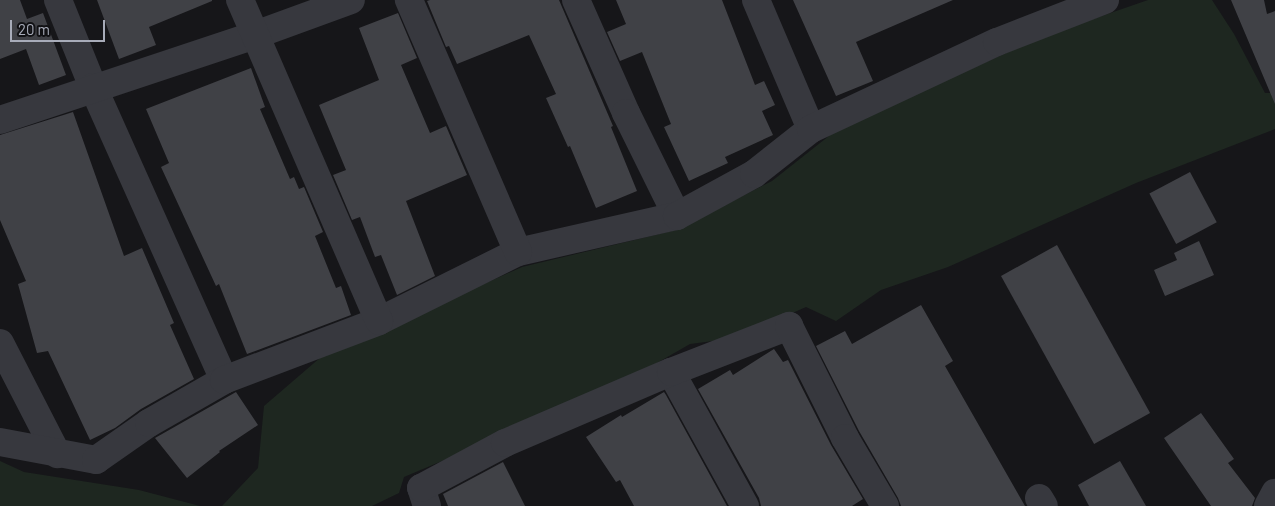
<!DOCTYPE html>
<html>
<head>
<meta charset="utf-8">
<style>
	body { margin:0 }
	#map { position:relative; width:1275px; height:506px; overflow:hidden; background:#161619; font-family:Barlow,sans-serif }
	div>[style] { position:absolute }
	.green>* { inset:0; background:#1e2720 }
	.building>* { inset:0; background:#404146; transform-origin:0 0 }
	.minor>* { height:28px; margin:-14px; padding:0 14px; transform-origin:14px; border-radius:14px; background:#37383e }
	span { translate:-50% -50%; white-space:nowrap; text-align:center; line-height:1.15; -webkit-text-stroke:4px #111114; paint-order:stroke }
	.scale { position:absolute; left:10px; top:20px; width:95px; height:22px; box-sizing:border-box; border:2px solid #a8acb9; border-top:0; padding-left:6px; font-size:15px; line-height:18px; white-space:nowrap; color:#a8acb9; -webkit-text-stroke:4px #111114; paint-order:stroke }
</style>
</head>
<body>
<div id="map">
	<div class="green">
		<div style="clip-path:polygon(1148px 0,1212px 0,1234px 34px,1265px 93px,1275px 93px,1275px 129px,1136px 183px,948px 267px,881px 290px,836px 321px,806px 307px,736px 338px,690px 344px,608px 391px,404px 477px,399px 493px,372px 506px,222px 506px,258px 468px,264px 406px,321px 357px,522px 267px,676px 230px,772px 181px,839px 128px,1044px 36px)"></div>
		<div style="clip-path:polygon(0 461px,24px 472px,139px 490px,200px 506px,0 506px)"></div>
	</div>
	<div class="building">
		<div style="clip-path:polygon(0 0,20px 0,27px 19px,43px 13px,66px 75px,39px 85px,26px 49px,0 59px)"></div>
		<div style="clip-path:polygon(97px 0,212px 0,212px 1px,149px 27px,156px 45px,119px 59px)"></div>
		<div style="clip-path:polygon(430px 0,559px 0,613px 126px,611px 127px,637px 191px,596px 208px,570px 146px,568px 147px,546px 98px,556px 94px,529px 35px,457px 64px,449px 46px,446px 47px,427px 1px)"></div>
		<div style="clip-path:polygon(616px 0,722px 0,755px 85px,764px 81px,775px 105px,762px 111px,773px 135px,725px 157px,728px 163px,689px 181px,664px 127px,671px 124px,642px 52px,620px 61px,607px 32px,626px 24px)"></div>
		<div style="clip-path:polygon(793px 0,953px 0,856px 42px,873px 81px,836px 96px)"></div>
		<div style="clip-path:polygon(1231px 0,1264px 0,1267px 14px,1275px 11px,1275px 104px)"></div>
		<div style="clip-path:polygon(398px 13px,417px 58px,401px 65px,430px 133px,446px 126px,467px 175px,406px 201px,435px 276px,397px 295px,381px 255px,375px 257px,360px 217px,352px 220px,333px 175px,346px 170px,319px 105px,379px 80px,359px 28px)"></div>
		<div style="clip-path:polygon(251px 68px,265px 107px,260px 109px,290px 179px,294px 177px,299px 189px,304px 187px,323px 232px,315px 236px,336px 288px,341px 286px,351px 315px,247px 354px,219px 284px,216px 286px,161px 167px,169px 163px,146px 109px)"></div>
		<div style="clip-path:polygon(73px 112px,124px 256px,142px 248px,174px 323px,170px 325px,194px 379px,141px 409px,115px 428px,90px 440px,48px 351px,37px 353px,18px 284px,26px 281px,0 220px,0 135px)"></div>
		<div style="left:1190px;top:172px;width:57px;height:46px;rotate:62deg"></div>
		<div style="clip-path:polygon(1199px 241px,1214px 275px,1165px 296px,1154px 270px,1177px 260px,1174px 253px)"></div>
		<div style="left:1057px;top:245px;width:192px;height:64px;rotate:61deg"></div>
		<div style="clip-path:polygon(921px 305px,953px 361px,945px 366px,1025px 506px,901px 506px,898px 498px,859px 431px,816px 346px,845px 331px,852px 344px)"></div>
		<div style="clip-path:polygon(774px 349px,783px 362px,788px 360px,831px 445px,863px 499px,852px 506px,761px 506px,759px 498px,698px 389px,730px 370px,733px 375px)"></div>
		<div style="clip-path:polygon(236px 392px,258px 425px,219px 451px,220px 452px,187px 478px,155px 438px)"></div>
		<div style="clip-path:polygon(664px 392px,666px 395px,727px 506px,634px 506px,620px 480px,616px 482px,586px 437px,621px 415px,622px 417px)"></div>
		<div style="clip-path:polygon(1201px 413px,1234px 459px,1228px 463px,1255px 498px,1252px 506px,1211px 506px,1164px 438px)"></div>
		<div style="clip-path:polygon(1120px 461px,1146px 506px,1089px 506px,1078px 485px)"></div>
		<div style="clip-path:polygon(503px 462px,525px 506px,448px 506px,443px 494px)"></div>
	</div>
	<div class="minor">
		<div style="left:58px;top:0;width:94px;rotate:68.1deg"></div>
		<div style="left:93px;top:87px;width:321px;rotate:65.9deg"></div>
		<div style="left:576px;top:0;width:124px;rotate:66.1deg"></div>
		<div style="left:626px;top:113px;width:115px;rotate:63.7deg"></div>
		<div style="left:756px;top:0;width:140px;rotate:66.9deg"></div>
		<div style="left:0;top:120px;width:269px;rotate:-18.4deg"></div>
		<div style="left:255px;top:35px;width:102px;rotate:-20deg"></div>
		<div style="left:518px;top:252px;width:163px;rotate:-12.8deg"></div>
		<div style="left:677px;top:216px;width:88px;rotate:-28.6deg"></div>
		<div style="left:754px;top:174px;width:73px;rotate:-38.3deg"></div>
		<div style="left:811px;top:129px;width:205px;rotate:-25.1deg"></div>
		<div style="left:997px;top:42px;width:116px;rotate:-21.3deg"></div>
		<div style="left:379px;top:321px;width:155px;rotate:-26.4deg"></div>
		<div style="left:518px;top:252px;width:275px;rotate:-113.4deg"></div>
		<div style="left:0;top:343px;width:125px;rotate:62.8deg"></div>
		<div style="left:671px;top:372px;width:153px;rotate:61.1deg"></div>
		<div style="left:0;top:442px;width:98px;rotate:10.6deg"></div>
		<div style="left:96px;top:460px;width:65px;rotate:-34.9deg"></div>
		<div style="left:149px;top:423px;width:86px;rotate:-29.8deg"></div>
		<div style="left:224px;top:380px;width:166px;rotate:-20.8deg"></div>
		<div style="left:379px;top:321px;width:350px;rotate:-113.4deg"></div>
		<div style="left:1039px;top:498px;width:9px;rotate:58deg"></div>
		<div style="left:427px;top:506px;width:19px;rotate:-108deg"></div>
		<div style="left:421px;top:488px;width:95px;rotate:-28.2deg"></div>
		<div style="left:505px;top:443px;width:181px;rotate:-23.2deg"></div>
		<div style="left:671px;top:372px;width:127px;rotate:-21.3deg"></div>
		<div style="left:789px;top:326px;width:125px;rotate:63.4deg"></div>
		<div style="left:845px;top:438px;width:79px;rotate:59.5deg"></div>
		<div style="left:1268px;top:506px;width:15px;rotate:-62deg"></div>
	</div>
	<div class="scale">20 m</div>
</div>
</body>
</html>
